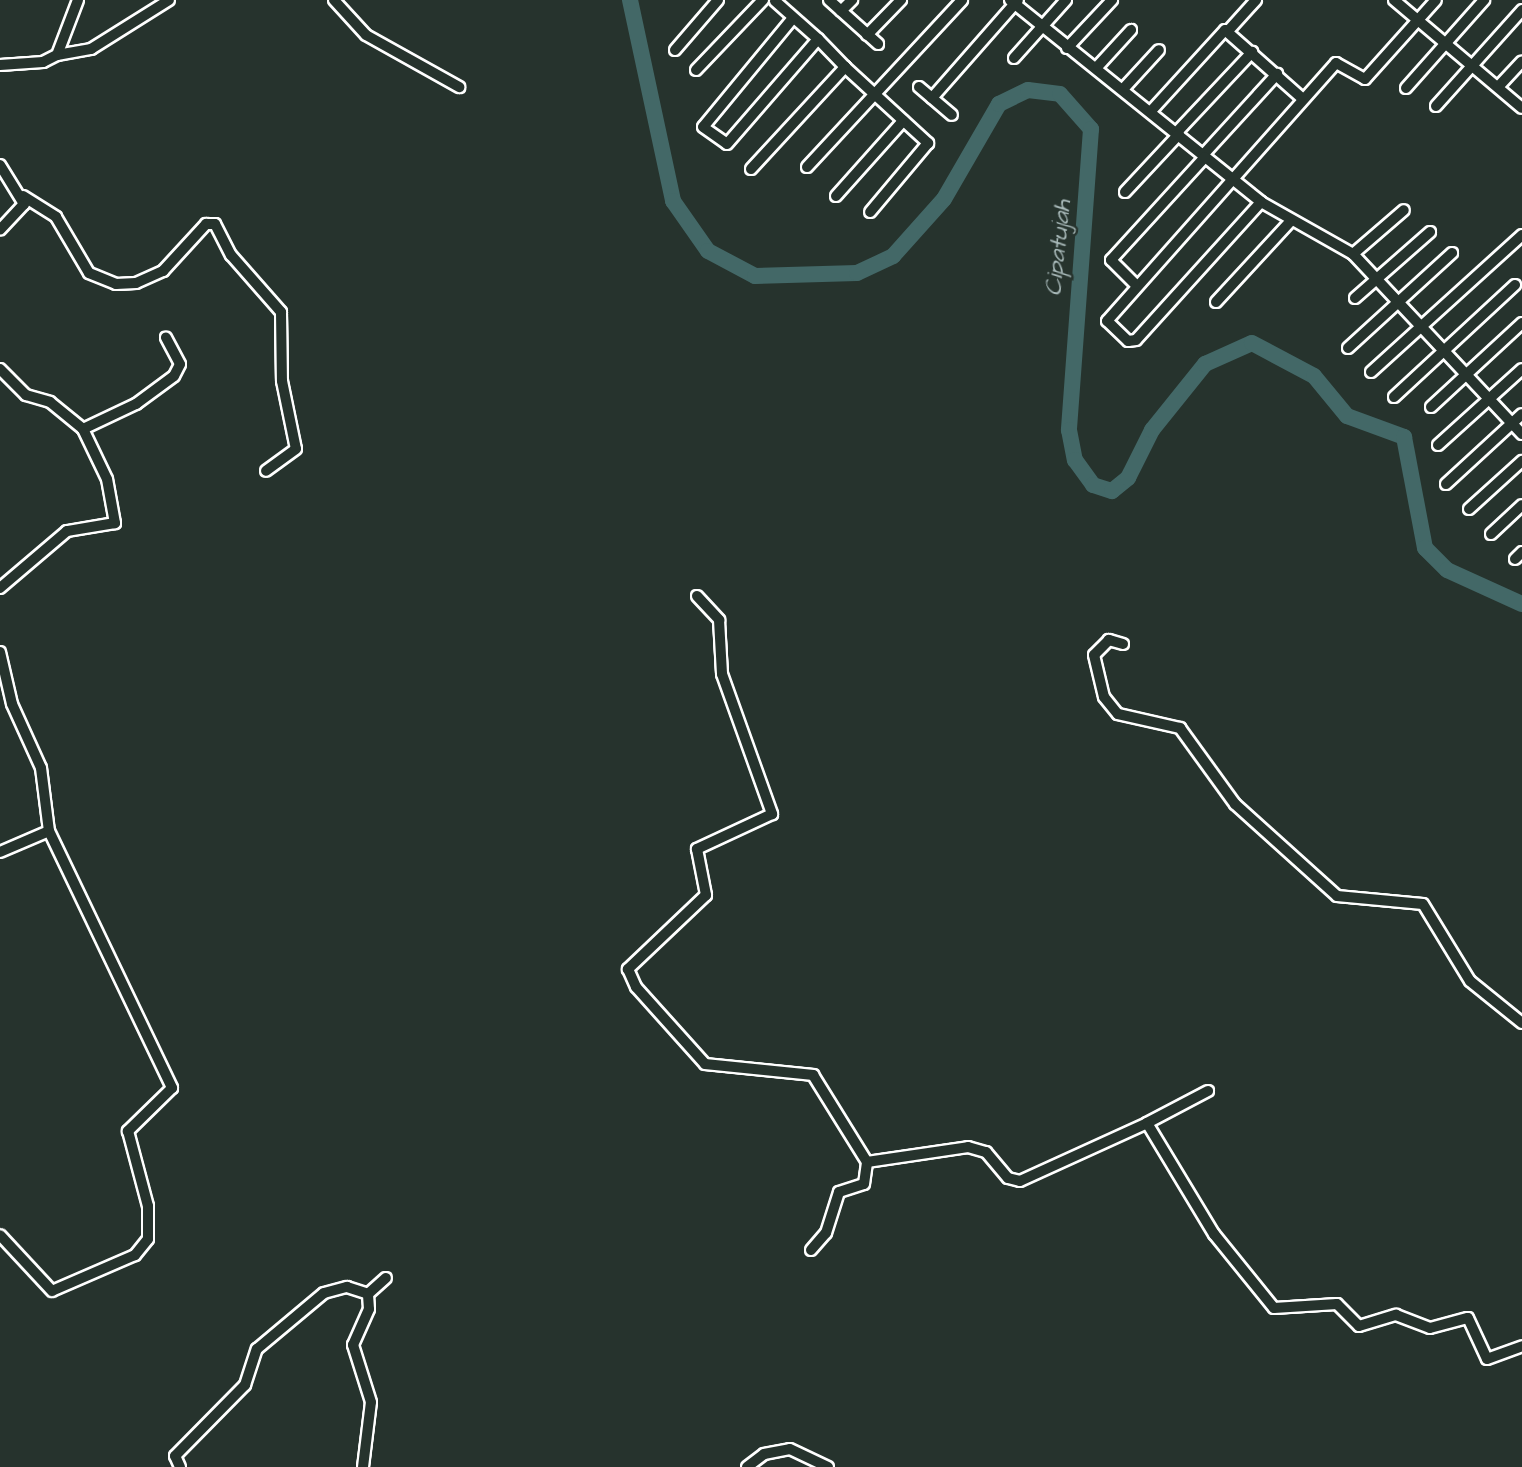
<!DOCTYPE html>
<html>
<head>
<meta charset="utf-8">
<style>
	body { margin:0 }
	#map { position:relative; width:1522px; height:1467px; overflow:hidden; background:#26332d; font-family:"Architects Daughter",sans-serif }
	div>[style] { position:absolute }
	.river>* { height:16px; margin:-8px; padding:0 8px; transform-origin:8px; border-radius:8px; background:#436867 }
	.roads { filter:drop-shadow(2px 0 #fff) drop-shadow(-2px 0 #fff) drop-shadow(0 2px #fff) drop-shadow(0 -2px #fff) }
	.street>* { height:10px; margin:-5px; padding:0 5px; transform-origin:5px; border-radius:5px; background:#26332d }
	span { translate:-50% -50%; white-space:nowrap; text-align:center; line-height:1.15; -webkit-text-stroke:5px #26332d; paint-order:stroke }
	.water-label { font-size:24px; color:#abb; font-style:italic }
</style>
</head>
<body>
<div id="map">
	<div class="river">
		<div style="left:630px;top:0;width:206px;rotate:77.9deg"></div>
		<div style="left:673px;top:201px;width:61px;rotate:55deg"></div>
		<div style="left:708px;top:251px;width:53px;rotate:28deg"></div>
		<div style="left:755px;top:276px;width:102px;rotate:-1.7deg"></div>
		<div style="left:857px;top:273px;width:40px;rotate:-25deg"></div>
		<div style="left:893px;top:256px;width:76px;rotate:-48.2deg"></div>
		<div style="left:944px;top:199px;width:110px;rotate:-59.9deg"></div>
		<div style="left:999px;top:104px;width:32px;rotate:-26deg"></div>
		<div style="left:1028px;top:90px;width:32px;rotate:7deg"></div>
		<div style="left:1060px;top:94px;width:47px;rotate:48.5deg"></div>
		<div style="left:1091px;top:129px;width:302px;rotate:94.2deg"></div>
		<div style="left:1069px;top:430px;width:31px;rotate:79deg"></div>
		<div style="left:1075px;top:460px;width:31px;rotate:54deg"></div>
		<div style="left:1093px;top:485px;width:20px;rotate:18deg"></div>
		<div style="left:1112px;top:491px;width:21px;rotate:-39deg"></div>
		<div style="left:1128px;top:478px;width:54px;rotate:-63.4deg"></div>
		<div style="left:1152px;top:430px;width:85px;rotate:-51.2deg"></div>
		<div style="left:1205px;top:364px;width:51px;rotate:-24.1deg"></div>
		<div style="left:1252px;top:343px;width:70px;rotate:28deg"></div>
		<div style="left:1314px;top:376px;width:52px;rotate:50.5deg"></div>
		<div style="left:1347px;top:416px;width:61px;rotate:20.2deg"></div>
		<div style="left:1404px;top:437px;width:113px;rotate:79.3deg"></div>
		<div style="left:1425px;top:548px;width:31px;rotate:45deg"></div>
		<div style="left:1447px;top:570px;width:82px;rotate:24.4deg"></div>
	</div>
	<div class="roads">
		<div class="street">
			<div style="left:334px;top:0;width:47px;rotate:47.6deg"></div>
			<div style="left:366px;top:35px;width:107px;rotate:29.2deg"></div>
			<div style="left:829px;top:0;width:66px;rotate:41.9deg"></div>
			<div style="left:1010px;top:0;width:322px;rotate:38.8deg"></div>
			<div style="left:1261px;top:202px;width:106px;rotate:29.5deg"></div>
			<div style="left:1353px;top:254px;width:247px;rotate:46.8deg"></div>
			<div style="left:1394px;top:0;width:167px;rotate:40.2deg"></div>
			<div style="left:775px;top:1px;width:57px;rotate:41.5deg"></div>
			<div style="left:841px;top:11px;width:16px;rotate:-45deg"></div>
			<div style="left:793px;top:18px;width:141px;rotate:129.5deg"></div>
			<div style="left:703px;top:127px;width:29px;rotate:35deg"></div>
			<div style="left:727px;top:144px;width:139px;rotate:-49.1deg"></div>
			<div style="left:818px;top:39px;width:39px;rotate:46deg"></div>
			<div style="left:1228px;top:31px;width:42px;rotate:-47.9deg"></div>
			<div style="left:867px;top:35px;width:49px;rotate:-45.8deg"></div>
			<div style="left:1067px;top:48px;width:66px;rotate:-46.8deg"></div>
			<div style="left:675px;top:50px;width:66px;rotate:-49.3deg"></div>
			<div style="left:57px;top:55px;width:35px;rotate:-10deg"></div>
			<div style="left:91px;top:49px;width:92px;rotate:-32.1deg"></div>
			<div style="left:1014px;top:58px;width:78px;rotate:-48.1deg"></div>
			<div style="left:0;top:65px;width:43px;rotate:-4deg"></div>
			<div style="left:43px;top:62px;width:16px;rotate:-27deg"></div>
			<div style="left:57px;top:55px;width:59px;rotate:-69.1deg"></div>
			<div style="left:1098px;top:66px;width:49px;rotate:-47.5deg"></div>
			<div style="left:696px;top:70px;width:97px;rotate:-46.3deg"></div>
			<div style="left:919px;top:87px;width:43px;rotate:40.3deg"></div>
			<div style="left:1125px;top:87px;width:50px;rotate:-47.4deg"></div>
			<div style="left:1498px;top:87px;width:35px;rotate:-47deg"></div>
			<div style="left:1406px;top:88px;width:118px;rotate:-48.4deg"></div>
			<div style="left:932px;top:98px;width:130px;rotate:-48.7deg"></div>
			<div style="left:1436px;top:106px;width:129px;rotate:-48.1deg"></div>
			<div style="left:1152px;top:110px;width:108px;rotate:-47.6deg"></div>
			<div style="left:1225px;top:30px;width:104px;rotate:41.5deg"></div>
			<div style="left:1177px;top:132px;width:110px;rotate:-46.8deg"></div>
			<div style="left:1203px;top:155px;width:110px;rotate:-47.6deg"></div>
			<div style="left:0;top:165px;width:46px;rotate:58.4deg"></div>
			<div style="left:24px;top:204px;width:35px;rotate:133deg"></div>
			<div style="left:807px;top:167px;width:228px;rotate:-47.1deg"></div>
			<div style="left:751px;top:169px;width:139px;rotate:-47.3deg"></div>
			<div style="left:845px;top:67px;width:113px;rotate:42.5deg"></div>
			<div style="left:928px;top:143px;width:90px;rotate:130deg"></div>
			<div style="left:1125px;top:192px;width:79px;rotate:-47deg"></div>
			<div style="left:23px;top:196px;width:39px;rotate:32deg"></div>
			<div style="left:56px;top:217px;width:65px;rotate:59.5deg"></div>
			<div style="left:89px;top:273px;width:29px;rotate:22deg"></div>
			<div style="left:116px;top:284px;width:20px;rotate:-3deg"></div>
			<div style="left:136px;top:283px;width:30px;rotate:-24deg"></div>
			<div style="left:163px;top:271px;width:64px;rotate:-47.5deg"></div>
			<div style="left:206px;top:224px;width:9px"></div>
			<div style="left:215px;top:224px;width:35px;rotate:63deg"></div>
			<div style="left:231px;top:255px;width:76px;rotate:48.7deg"></div>
			<div style="left:281px;top:312px;width:69px;rotate:89.2deg"></div>
			<div style="left:282px;top:381px;width:69px;rotate:78.4deg"></div>
			<div style="left:296px;top:449px;width:37px;rotate:144deg"></div>
			<div style="left:836px;top:196px;width:101px;rotate:-48.2deg"></div>
			<div style="left:1261px;top:202px;width:186px;rotate:132.2deg"></div>
			<div style="left:1136px;top:340px;width:8px;rotate:173deg"></div>
			<div style="left:1128px;top:341px;width:29px;rotate:-136deg"></div>
			<div style="left:1107px;top:321px;width:345px;rotate:-48.4deg"></div>
			<div style="left:1336px;top:63px;width:33px;rotate:29deg"></div>
			<div style="left:1365px;top:79px;width:106px;rotate:-48.1deg"></div>
			<div style="left:1353px;top:254px;width:67px;rotate:-40.8deg"></div>
			<div style="left:1135px;top:284px;width:34px;rotate:-135deg"></div>
			<div style="left:1111px;top:260px;width:139px;rotate:-47.6deg"></div>
			<div style="left:1355px;top:298px;width:100px;rotate:-41.3deg"></div>
			<div style="left:1216px;top:302px;width:108px;rotate:-47.3deg"></div>
			<div style="left:1348px;top:348px;width:141px;rotate:-42.4deg"></div>
			<div style="left:0;top:369px;width:37px;rotate:45deg"></div>
			<div style="left:26px;top:395px;width:25px;rotate:16deg"></div>
			<div style="left:50px;top:402px;width:43px;rotate:39.3deg"></div>
			<div style="left:83px;top:429px;width:55px;rotate:64.4deg"></div>
			<div style="left:107px;top:479px;width:45px;rotate:79.7deg"></div>
			<div style="left:115px;top:523px;width:49px;rotate:170.5deg"></div>
			<div style="left:67px;top:531px;width:88px;rotate:139.6deg"></div>
			<div style="left:1371px;top:372px;width:204px;rotate:-42.2deg"></div>
			<div style="left:1394px;top:397px;width:165px;rotate:-42.8deg"></div>
			<div style="left:1431px;top:407px;width:124px;rotate:-42.7deg"></div>
			<div style="left:83px;top:429px;width:59px;rotate:-25.3deg"></div>
			<div style="left:136px;top:404px;width:47px;rotate:-36.4deg"></div>
			<div style="left:174px;top:376px;width:13px;rotate:-63deg"></div>
			<div style="left:180px;top:364px;width:30px;rotate:-118deg"></div>
			<div style="left:1438px;top:445px;width:113px;rotate:-42.1deg"></div>
			<div style="left:1446px;top:484px;width:103px;rotate:-42.6deg"></div>
			<div style="left:1469px;top:509px;width:72px;rotate:-42.2deg"></div>
			<div style="left:1491px;top:534px;width:42px;rotate:-43.1deg"></div>
			<div style="left:1515px;top:559px;width:10px;rotate:-45deg"></div>
			<div style="left:697px;top:596px;width:33px;rotate:47deg"></div>
			<div style="left:719px;top:620px;width:54px;rotate:86.8deg"></div>
			<div style="left:722px;top:674px;width:149px;rotate:70.3deg"></div>
			<div style="left:772px;top:814px;width:83px;rotate:155deg"></div>
			<div style="left:697px;top:849px;width:47px;rotate:78.9deg"></div>
			<div style="left:706px;top:895px;width:108px;rotate:136.5deg"></div>
			<div style="left:628px;top:969px;width:20px;rotate:66deg"></div>
			<div style="left:636px;top:987px;width:103px;rotate:48.1deg"></div>
			<div style="left:705px;top:1064px;width:109px;rotate:5.8deg"></div>
			<div style="left:813px;top:1075px;width:102px;rotate:58.2deg"></div>
			<div style="left:867px;top:1162px;width:102px;rotate:-8.4deg"></div>
			<div style="left:968px;top:1147px;width:19px;rotate:16deg"></div>
			<div style="left:986px;top:1152px;width:34px;rotate:50deg"></div>
			<div style="left:1008px;top:1178px;width:12px;rotate:14deg"></div>
			<div style="left:1020px;top:1181px;width:140px;rotate:-24.5deg"></div>
			<div style="left:1147px;top:1123px;width:130px;rotate:58.9deg"></div>
			<div style="left:1214px;top:1234px;width:95px;rotate:51deg"></div>
			<div style="left:1274px;top:1308px;width:63px;rotate:-3.6deg"></div>
			<div style="left:1337px;top:1304px;width:31px;rotate:45deg"></div>
			<div style="left:1359px;top:1326px;width:39px;rotate:-17deg"></div>
			<div style="left:1396px;top:1315px;width:36px;rotate:21deg"></div>
			<div style="left:1430px;top:1328px;width:39px;rotate:-15deg"></div>
			<div style="left:1468px;top:1318px;width:45px;rotate:65.1deg"></div>
			<div style="left:1487px;top:1359px;width:37px;rotate:-20deg"></div>
			<div style="left:1123px;top:644px;width:15px;rotate:-164deg"></div>
			<div style="left:1109px;top:640px;width:21px;rotate:135deg"></div>
			<div style="left:1094px;top:655px;width:43px;rotate:76.6deg"></div>
			<div style="left:1104px;top:697px;width:22px;rotate:51deg"></div>
			<div style="left:1118px;top:714px;width:64px;rotate:12.7deg"></div>
			<div style="left:1180px;top:728px;width:94px;rotate:54.1deg"></div>
			<div style="left:1235px;top:804px;width:137px;rotate:42deg"></div>
			<div style="left:1337px;top:896px;width:86px;rotate:5.3deg"></div>
			<div style="left:1423px;top:904px;width:90px;rotate:58.6deg"></div>
			<div style="left:1470px;top:981px;width:67px;rotate:38.9deg"></div>
			<div style="left:0;top:652px;width:53px;rotate:77deg"></div>
			<div style="left:12px;top:704px;width:70px;rotate:65.6deg"></div>
			<div style="left:41px;top:768px;width:64px;rotate:82.8deg"></div>
			<div style="left:0;top:852px;width:53px;rotate:-23.2deg"></div>
			<div style="left:49px;top:831px;width:285px;rotate:64.4deg"></div>
			<div style="left:172px;top:1088px;width:62px;rotate:135.7deg"></div>
			<div style="left:128px;top:1131px;width:78px;rotate:75.1deg"></div>
			<div style="left:148px;top:1206px;width:33px;rotate:90deg"></div>
			<div style="left:148px;top:1239px;width:21px;rotate:129deg"></div>
			<div style="left:135px;top:1255px;width:90px;rotate:156.6deg"></div>
			<div style="left:52px;top:1291px;width:76px;rotate:-132.9deg"></div>
			<div style="left:1147px;top:1123px;width:69px;rotate:-27.7deg"></div>
			<div style="left:811px;top:1250px;width:23px;rotate:-49deg"></div>
			<div style="left:826px;top:1233px;width:43px;rotate:-72.4deg"></div>
			<div style="left:839px;top:1192px;width:26px;rotate:-18deg"></div>
			<div style="left:864px;top:1184px;width:22px;rotate:-82deg"></div>
			<div style="left:368px;top:1294px;width:24px;rotate:-42deg"></div>
			<div style="left:180px;top:1467px;width:12px;rotate:-114deg"></div>
			<div style="left:175px;top:1456px;width:100px;rotate:-45.4deg"></div>
			<div style="left:245px;top:1385px;width:38px;rotate:-72deg"></div>
			<div style="left:257px;top:1349px;width:87px;rotate:-39.9deg"></div>
			<div style="left:324px;top:1293px;width:24px;rotate:-15deg"></div>
			<div style="left:347px;top:1287px;width:22px;rotate:18deg"></div>
			<div style="left:363px;top:1467px;width:65px;rotate:-83deg"></div>
			<div style="left:371px;top:1402px;width:60px;rotate:-107.5deg"></div>
			<div style="left:353px;top:1345px;width:39px;rotate:-66deg"></div>
			<div style="left:369px;top:1309px;width:15px;rotate:-94deg"></div>
			<div style="left:747px;top:1467px;width:21px;rotate:-37deg"></div>
			<div style="left:764px;top:1454px;width:26px;rotate:-11deg"></div>
			<div style="left:790px;top:1449px;width:42px;rotate:25.3deg"></div>
		</div>
	</div>
	<div class="water-label">
		<span style="left:1059px;top:248px;rotate:-84deg">Cipatujah</span>
	</div>
</div>
</body>
</html>
